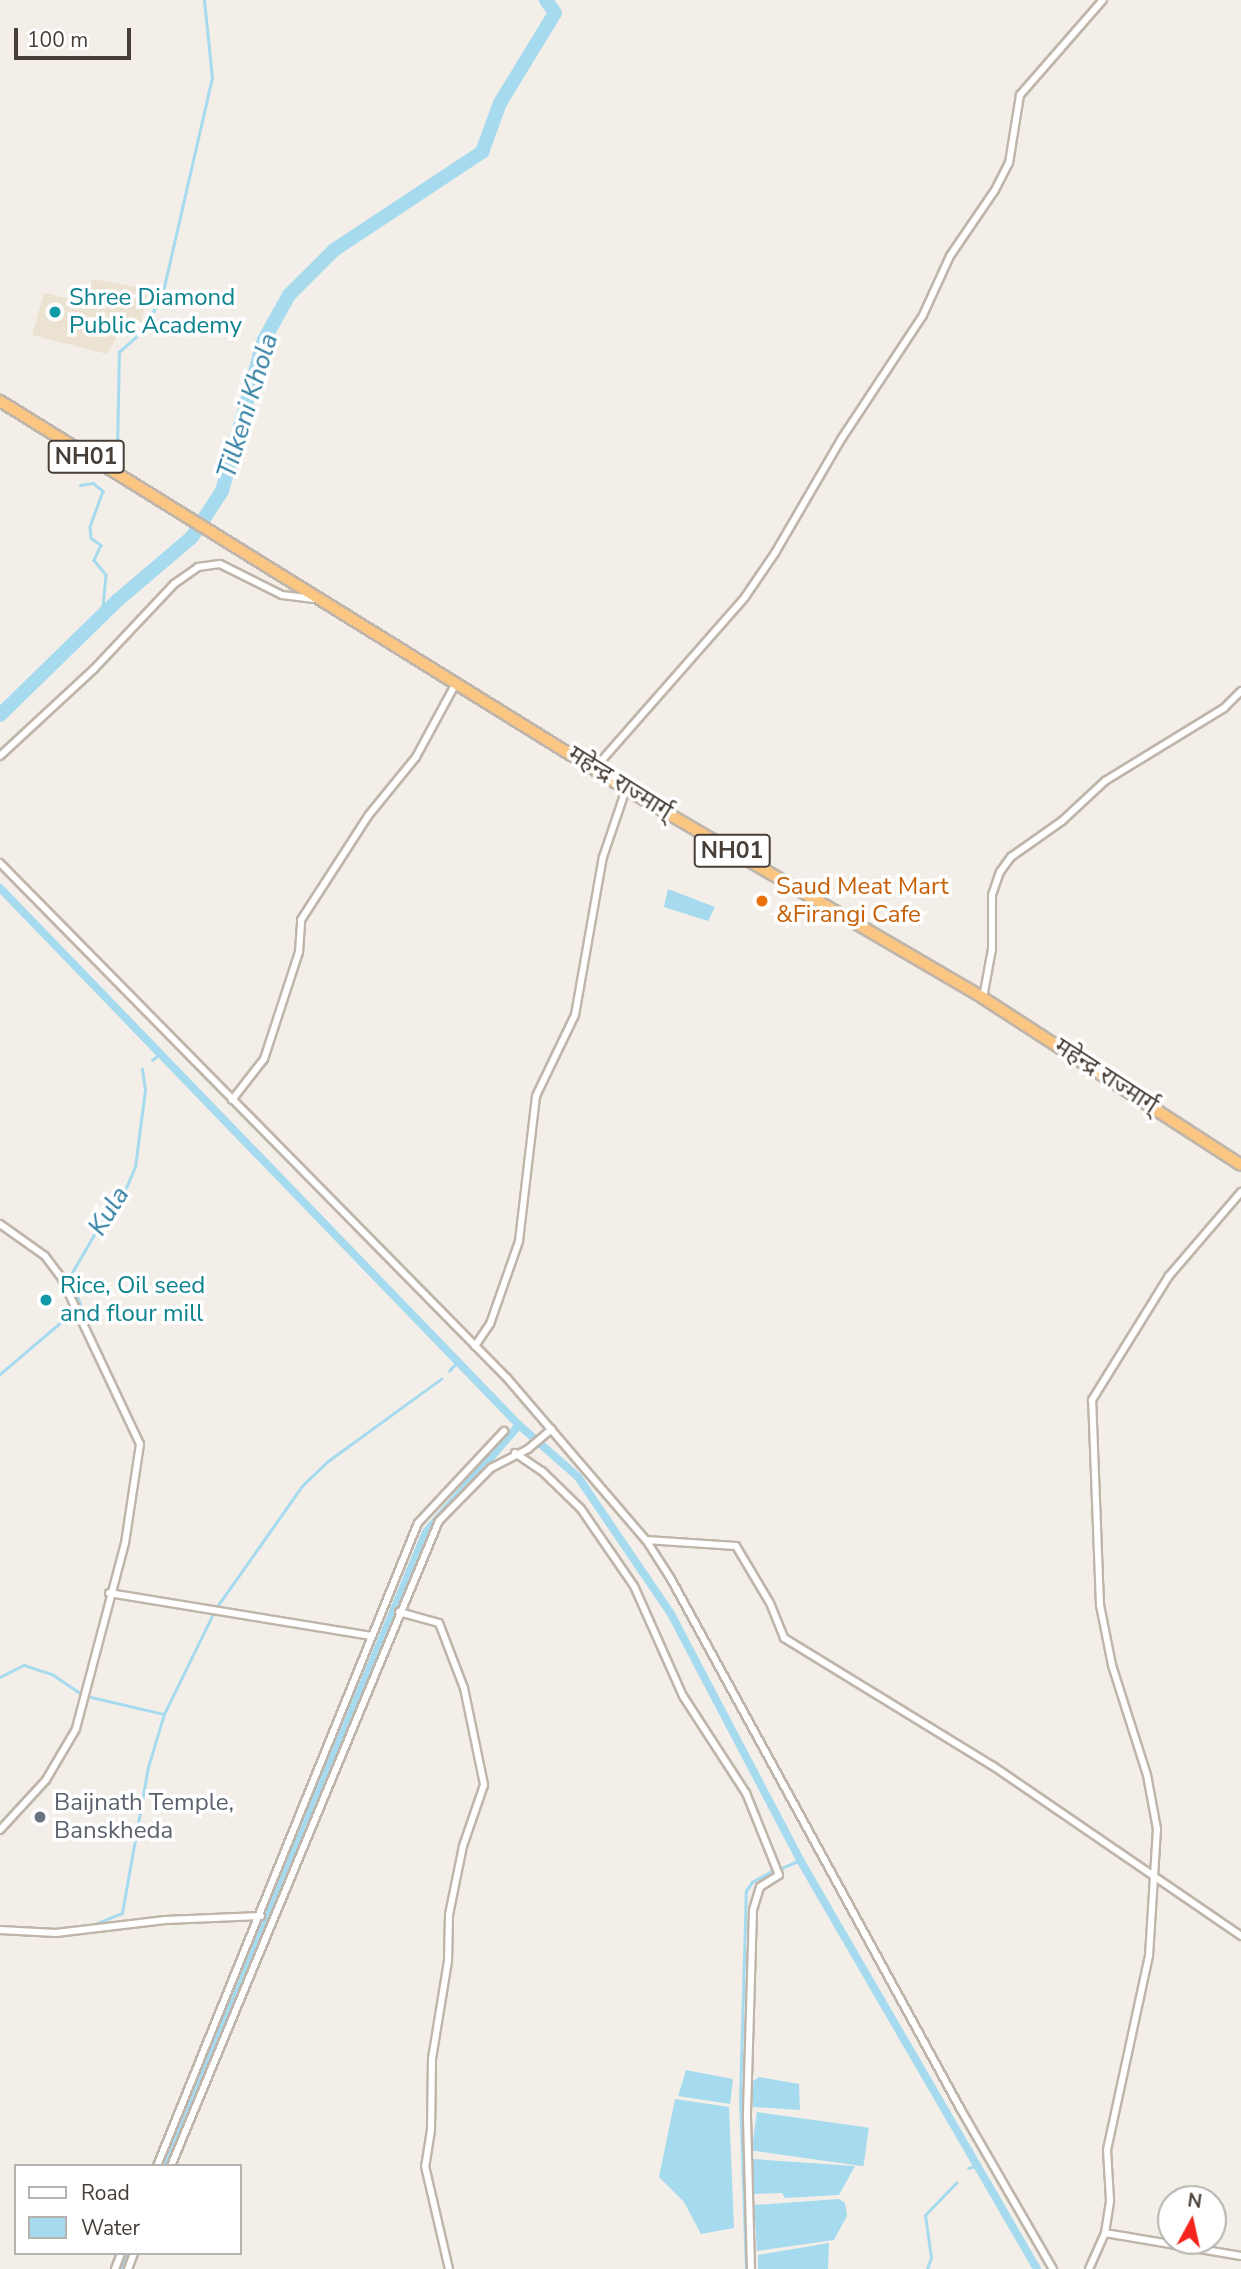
<!DOCTYPE html>
<html>
<head>
<meta charset="utf-8">
<style>
	body { margin:0 }
	#map { position:relative; width:1241px; height:2269px; overflow:hidden; background:#f3efe8; font-family:"Nunito Sans","Noto Sans Devanagari",sans-serif }
	div>[style] { position:absolute }
	.education>* { inset:0; background:#ece2d2 }
	.water>* { inset:0; background:#a6daef; transform-origin:0 0 }
	.stream>* { height:2.5px; margin:-1.25px; padding:0 1.25px; transform-origin:1.25px; border-radius:1.25px; background:#a6daef }
	.canal>* { height:8px; margin:-4px; padding:0 4px; transform-origin:4px; border-radius:4px; background:#a6daef }
	.river>* { height:14px; margin:-7px; padding:0 7px; transform-origin:7px; border-radius:7px; background:#a6daef }
	.roads { filter:drop-shadow(2px 0 #bfb5aa) drop-shadow(-2px 0 #bfb5aa) drop-shadow(0 2px #bfb5aa) drop-shadow(0 -2px #bfb5aa) }
	.minor>* { height:6px; margin:-3px; padding:0 3px; transform-origin:3px; border-radius:3px; background:#fff }
	.trunk>* { height:10px; margin:-5px; padding:0 5px; transform-origin:5px; border-radius:5px; background:#fbc682 }
	.dots>* { width:19px; height:19px; translate:-50% -50%; box-sizing:border-box; border:4px solid #fff; border-radius:50% }
	span { translate:-50% -50%; white-space:nowrap; text-align:center; line-height:1.15; -webkit-text-stroke:7px #fff; paint-order:stroke }
	.shield-label span { padding:2px 5px; background:#fff; border:2px solid; border-radius:5px; -webkit-text-stroke-width:0 }
	.shield-label { font-size:23px; color:#473e37; font-weight:700 }
	.culture-label { font-size:24px; color:#0d838f }
	.left { translate:0 -50%; text-align:left }
	.street-label { font-size:24px; color:#473e37 }
	.food-label { font-size:24px; color:#c56008 }
	.worship-label { font-size:24px; color:#5b616d }
	.water-label { font-size:26px; color:#2f7ea1; font-style:italic }
	.legend { position:absolute; left:14px; top:2164px; width:228px; height:91px; box-sizing:border-box; background:#fff; border:2px solid #b5b2af; margin:0; padding:9px 12px; list-style:none; font-size:21px; color:#473e37 }
	.legend li { display:flex; align-items:center; gap:14px; height:35px }
	.legend b { width:35px; border:2px solid #b5b2af }
	.north { position:absolute; left:1157px; top:2185px; width:70px; height:70px; box-sizing:border-box; background:#fff; border:2px solid #b5b2af; border-radius:50%; rotate:8deg; font-size:19px; font-weight:700; line-height:28px; text-align:center; color:#473e37 }
	.north::after { content:''; display:block; margin:auto; width:24px; height:32px; background:#f5241d; clip-path:polygon(50% 0,100% 100%,50% 72%,0 100%) }
	.scale { position:absolute; left:14px; top:28px; width:117px; height:32px; box-sizing:border-box; border:4px solid #473e37; border-top:0; padding-left:9px; font-size:21px; line-height:24px; white-space:nowrap; color:#473e37; -webkit-text-stroke:5px #fff; paint-order:stroke }
</style>
</head>
<body>
<div id="map">
	<div class="education">
		<div style="clip-path:polygon(92px 279px,149px 289px,141px 322px,119px 333px,107px 354px,32px 335px,44px 293px,84px 302px)"></div>
	</div>
	<div class="water">
		<div style="clip-path:polygon(668px 889px,715px 907px,708px 921px,664px 907px)"></div>
		<div style="clip-path:polygon(686px 2070px,733px 2079px,730px 2104px,678px 2096px)"></div>
		<div style="clip-path:polygon(759px 2077px,799px 2084px,800px 2110px,753px 2107px,753px 2081px)"></div>
		<div style="clip-path:polygon(675px 2099px,729px 2107px,734px 2228px,701px 2234px,684px 2202px,659px 2177px)"></div>
		<div style="left:757px;top:2112px;width:113px;height:39px;rotate:8deg"></div>
		<div style="clip-path:polygon(752px 2159px,855px 2166px,839px 2195px,785px 2198px,782px 2193px,753px 2194px)"></div>
		<div style="clip-path:polygon(839px 2199px,845px 2203px,847px 2216px,834px 2240px,757px 2251px,754px 2205px)"></div>
		<div style="clip-path:polygon(829px 2243px,828px 2269px,758px 2269px,758px 2255px)"></div>
	</div>
	<div class="stream">
		<div style="left:117px;top:452px;width:100px;rotate:-88.9deg"></div>
		<div style="left:119px;top:352px;width:36px;rotate:-42deg"></div>
		<div style="left:146px;top:328px;width:45px;rotate:-66.3deg"></div>
		<div style="left:164px;top:287px;width:214px;rotate:-77.1deg"></div>
		<div style="left:212px;top:78px;width:78px;rotate:-95.9deg"></div>
		<div style="left:80px;top:485px;width:13px;rotate:-9deg"></div>
		<div style="left:93px;top:483px;width:13px;rotate:39deg"></div>
		<div style="left:103px;top:491px;width:37px;rotate:110deg"></div>
		<div style="left:90px;top:526px;width:12px;rotate:85deg"></div>
		<div style="left:91px;top:538px;width:12px;rotate:35deg"></div>
		<div style="left:101px;top:545px;width:17px;rotate:115deg"></div>
		<div style="left:94px;top:560px;width:19px;rotate:51deg"></div>
		<div style="left:106px;top:575px;width:43px;rotate:95.3deg"></div>
		<div style="left:152px;top:1060px;width:10px;rotate:-37deg"></div>
		<div style="left:81px;top:1307px;width:33px;rotate:-110deg"></div>
		<div style="left:70px;top:1276px;width:56px;rotate:-59.7deg"></div>
		<div style="left:98px;top:1228px;width:41px;rotate:-52.9deg"></div>
		<div style="left:123px;top:1195px;width:30px;rotate:-67deg"></div>
		<div style="left:135px;top:1167px;width:78px;rotate:-82.6deg"></div>
		<div style="left:145px;top:1090px;width:21px;rotate:-98deg"></div>
		<div style="left:449px;top:1371px;width:13px;rotate:-48deg"></div>
		<div style="left:0;top:1374px;width:97px;rotate:-40.4deg"></div>
		<div style="left:0;top:1677px;width:27px;rotate:-27deg"></div>
		<div style="left:24px;top:1665px;width:29px;rotate:18deg"></div>
		<div style="left:52px;top:1674px;width:37px;rotate:34deg"></div>
		<div style="left:91px;top:1697px;width:75px;rotate:13.1deg"></div>
		<div style="left:782px;top:1868px;width:20px;rotate:-24deg"></div>
		<div style="left:95px;top:1924px;width:29px;rotate:-22deg"></div>
		<div style="left:122px;top:1913px;width:148px;rotate:-79.9deg"></div>
		<div style="left:148px;top:1767px;width:55px;rotate:-73.2deg"></div>
		<div style="left:164px;top:1714px;width:118px;rotate:-63.9deg"></div>
		<div style="left:216px;top:1608px;width:149px;rotate:-54.8deg"></div>
		<div style="left:302px;top:1486px;width:36px;rotate:-44deg"></div>
		<div style="left:328px;top:1461px;width:140px;rotate:-36deg"></div>
		<div style="left:968px;top:2168px;width:11px;rotate:-15deg"></div>
		<div style="left:746px;top:2269px;width:169px;rotate:-92deg"></div>
		<div style="left:740px;top:2100px;width:209px;rotate:-88.4deg"></div>
		<div style="left:746px;top:1891px;width:11px;rotate:-56deg"></div>
		<div style="left:752px;top:1882px;width:23px;rotate:-29deg"></div>
		<div style="left:927px;top:2269px;width:12px;rotate:-70deg"></div>
		<div style="left:931px;top:2258px;width:43px;rotate:-97.9deg"></div>
		<div style="left:925px;top:2215px;width:45px;rotate:-45.9deg"></div>
	</div>
	<div class="canal">
		<div style="left:0;top:888px;width:747px;rotate:45.98deg"></div>
		<div style="left:519px;top:1425px;width:79px;rotate:41.4deg"></div>
		<div style="left:578px;top:1477px;width:166px;rotate:55.8deg"></div>
		<div style="left:671px;top:1614px;width:278px;rotate:62.3deg"></div>
		<div style="left:800px;top:1860px;width:473px;rotate:59.9deg"></div>
		<div style="left:164px;top:2166px;width:686px;rotate:-67.55deg"></div>
		<div style="left:426px;top:1532px;width:142px;rotate:-49deg"></div>
		<div style="left:121px;top:2269px;width:17px;rotate:-69deg"></div>
	</div>
	<div class="river">
		<div style="left:0;top:715px;width:165px;rotate:-44.3deg"></div>
		<div style="left:118px;top:600px;width:97px;rotate:-40.4deg"></div>
		<div style="left:192px;top:537px;width:55px;rotate:-56.9deg"></div>
		<div style="left:222px;top:491px;width:157px;rotate:-74.5deg"></div>
		<div style="left:264px;top:340px;width:51px;rotate:-60.9deg"></div>
		<div style="left:289px;top:295px;width:64px;rotate:-45deg"></div>
		<div style="left:334px;top:250px;width:178px;rotate:-33.5deg"></div>
		<div style="left:482px;top:152px;width:52px;rotate:-69.8deg"></div>
		<div style="left:500px;top:103px;width:105px;rotate:-58.6deg"></div>
		<div style="left:555px;top:13px;width:16px;rotate:-125deg"></div>
	</div>
	<div class="roads">
		<div class="minor">
			<div style="left:0;top:756px;width:128px;rotate:-42.8deg"></div>
			<div style="left:94px;top:669px;width:117px;rotate:-46.7deg"></div>
			<div style="left:174px;top:584px;width:29px;rotate:-35deg"></div>
			<div style="left:198px;top:567px;width:22px;rotate:-8deg"></div>
			<div style="left:220px;top:564px;width:69px;rotate:26.6deg"></div>
			<div style="left:282px;top:595px;width:32px;rotate:7deg"></div>
			<div style="left:595px;top:768px;width:227px;rotate:-48.7deg"></div>
			<div style="left:745px;top:597px;width:53px;rotate:-55.7deg"></div>
			<div style="left:775px;top:553px;width:133px;rotate:-59.8deg"></div>
			<div style="left:842px;top:438px;width:147px;rotate:-56.6deg"></div>
			<div style="left:923px;top:315px;width:65px;rotate:-65.4deg"></div>
			<div style="left:950px;top:256px;width:80px;rotate:-55.7deg"></div>
			<div style="left:995px;top:190px;width:30px;rotate:-63deg"></div>
			<div style="left:1009px;top:163px;width:69px;rotate:-80.8deg"></div>
			<div style="left:1020px;top:95px;width:126px;rotate:-48.9deg"></div>
			<div style="left:0;top:863px;width:723px;rotate:45.45deg"></div>
			<div style="left:507px;top:1378px;width:213px;rotate:49.4deg"></div>
			<div style="left:646px;top:1540px;width:46px;rotate:57.3deg"></div>
			<div style="left:671px;top:1579px;width:603px;rotate:61.35deg"></div>
			<div style="left:960px;top:2108px;width:186px;rotate:60deg"></div>
			<div style="left:983px;top:998px;width:50px;rotate:-79.6deg"></div>
			<div style="left:992px;top:949px;width:54px;rotate:-90deg"></div>
			<div style="left:992px;top:895px;width:24px;rotate:-71deg"></div>
			<div style="left:1000px;top:872px;width:19px;rotate:-54deg"></div>
			<div style="left:1011px;top:857px;width:62px;rotate:-35.2deg"></div>
			<div style="left:1062px;top:821px;width:59px;rotate:-42.9deg"></div>
			<div style="left:1105px;top:781px;width:140px;rotate:-31.5deg"></div>
			<div style="left:1224px;top:708px;width:24px;rotate:-45deg"></div>
			<div style="left:232px;top:1100px;width:52px;rotate:-52deg"></div>
			<div style="left:264px;top:1059px;width:113px;rotate:-71.9deg"></div>
			<div style="left:299px;top:952px;width:32px;rotate:-86deg"></div>
			<div style="left:301px;top:920px;width:124px;rotate:-57.2deg"></div>
			<div style="left:368px;top:816px;width:76px;rotate:-50.9deg"></div>
			<div style="left:416px;top:757px;width:84px;rotate:-61.6deg"></div>
			<div style="left:0;top:1224px;width:55px;rotate:35.4deg"></div>
			<div style="left:45px;top:1256px;width:26px;rotate:53deg"></div>
			<div style="left:61px;top:1277px;width:185px;rotate:64.7deg"></div>
			<div style="left:140px;top:1444px;width:100px;rotate:98.6deg"></div>
			<div style="left:125px;top:1543px;width:192px;rotate:104.8deg"></div>
			<div style="left:76px;top:1729px;width:59px;rotate:120.5deg"></div>
			<div style="left:46px;top:1780px;width:68px;rotate:132.6deg"></div>
			<div style="left:475px;top:1346px;width:27px;rotate:-56deg"></div>
			<div style="left:490px;top:1324px;width:88px;rotate:-70.7deg"></div>
			<div style="left:519px;top:1241px;width:146px;rotate:-83.3deg"></div>
			<div style="left:536px;top:1096px;width:90px;rotate:-64.3deg"></div>
			<div style="left:575px;top:1015px;width:160px;rotate:-80deg"></div>
			<div style="left:603px;top:857px;width:72px;rotate:-71.3deg"></div>
			<div style="left:515px;top:1453px;width:32px;rotate:34deg"></div>
			<div style="left:542px;top:1471px;width:54px;rotate:44.3deg"></div>
			<div style="left:581px;top:1509px;width:93px;rotate:55.5deg"></div>
			<div style="left:634px;top:1586px;width:120px;rotate:66deg"></div>
			<div style="left:683px;top:1696px;width:116px;rotate:57deg"></div>
			<div style="left:746px;top:1793px;width:88px;rotate:68.1deg"></div>
			<div style="left:779px;top:1875px;width:22px;rotate:148deg"></div>
			<div style="left:760px;top:1887px;width:24px;rotate:107deg"></div>
			<div style="left:753px;top:1910px;width:207px;rotate:91.7deg"></div>
			<div style="left:747px;top:2117px;width:152px;rotate:88.5deg"></div>
			<div style="left:646px;top:1540px;width:90px;rotate:3.8deg"></div>
			<div style="left:736px;top:1546px;width:66px;rotate:59.2deg"></div>
			<div style="left:770px;top:1603px;width:38px;rotate:68deg"></div>
			<div style="left:784px;top:1638px;width:245px;rotate:31.5deg"></div>
			<div style="left:993px;top:1766px;width:301px;rotate:34.4deg"></div>
			<div style="left:109px;top:1593px;width:266px;rotate:9.3deg"></div>
			<div style="left:399px;top:1612px;width:41px;rotate:15.4deg"></div>
			<div style="left:439px;top:1623px;width:70px;rotate:69deg"></div>
			<div style="left:464px;top:1688px;width:99px;rotate:78.3deg"></div>
			<div style="left:484px;top:1785px;width:65px;rotate:109deg"></div>
			<div style="left:463px;top:1846px;width:70px;rotate:101.5deg"></div>
			<div style="left:449px;top:1915px;width:46px;rotate:91.2deg"></div>
			<div style="left:448px;top:1961px;width:99px;rotate:99.3deg"></div>
			<div style="left:432px;top:2059px;width:71px;rotate:90.8deg"></div>
			<div style="left:431px;top:2130px;width:36px;rotate:99deg"></div>
			<div style="left:425px;top:2166px;width:106px;rotate:76.9deg"></div>
			<div style="left:0;top:1930px;width:56px;rotate:3.1deg"></div>
			<div style="left:56px;top:1933px;width:110px;rotate:-6.8deg"></div>
			<div style="left:165px;top:1920px;width:96px;rotate:-2.4deg"></div>
			<div style="left:157px;top:2166px;width:694px;rotate:-67.91deg"></div>
			<div style="left:418px;top:1523px;width:126px;rotate:-46.9deg"></div>
			<div style="left:171px;top:2166px;width:698px;rotate:-67.44deg"></div>
			<div style="left:439px;top:1521px;width:74px;rotate:-45.5deg"></div>
			<div style="left:491px;top:1468px;width:42px;rotate:-27.2deg"></div>
			<div style="left:528px;top:1449px;width:31px;rotate:-40deg"></div>
			<div style="left:1105px;top:2233px;width:138px;rotate:9.6deg"></div>
			<div style="left:115px;top:2269px;width:17px;rotate:-69deg"></div>
			<div style="left:128px;top:2269px;width:17px;rotate:-69deg"></div>
			<div style="left:1089px;top:2269px;width:39px;rotate:-66deg"></div>
			<div style="left:1105px;top:2233px;width:33px;rotate:-81deg"></div>
			<div style="left:1110px;top:2200px;width:50px;rotate:-93.4deg"></div>
			<div style="left:1107px;top:2150px;width:198px;rotate:-77.8deg"></div>
			<div style="left:1149px;top:1956px;width:127px;rotate:-86.4deg"></div>
			<div style="left:1157px;top:1829px;width:55px;rotate:-100.5deg"></div>
			<div style="left:1147px;top:1775px;width:115px;rotate:-107.7deg"></div>
			<div style="left:1112px;top:1665px;width:61px;rotate:-101.3deg"></div>
			<div style="left:1100px;top:1605px;width:205px;rotate:-92.2deg"></div>
			<div style="left:1092px;top:1400px;width:146px;rotate:-58.2deg"></div>
			<div style="left:1169px;top:1276px;width:111px;rotate:-49.4deg"></div>
		</div>
		<div class="trunk">
			<div style="left:0;top:401px;width:736px;rotate:31.79deg"></div>
			<div style="left:626px;top:789px;width:414px;rotate:30.3deg"></div>
			<div style="left:983px;top:998px;width:307px;rotate:32.9deg"></div>
		</div>
	</div>
	<div class="dots">
		<div style="left:55px;top:312px;background:#0f9aa8"></div>
		<div style="left:762px;top:901px;background:#e8710a"></div>
		<div style="left:46px;top:1300px;background:#0f9aa8"></div>
		<div style="left:40px;top:1817px;background:#6b7280"></div>
	</div>
	<div class="shield-label">
		<span style="left:86px;top:457px">NH01</span>
		<span style="left:732px;top:851px">NH01</span>
	</div>
	<div class="culture-label">
		<span class="left" style="left:69px;top:312px">Shree Diamond<br>Public Academy</span>
		<span class="left" style="left:60px;top:1300px">Rice, Oil seed<br>and flour mill</span>
	</div>
	<div class="street-label">
		<span style="left:620px;top:783px;rotate:32deg">महेन्द्र राज्मार्ग्</span>
		<span style="left:1106px;top:1076px;rotate:33deg">महेन्द्र राज्मार्ग्</span>
	</div>
	<div class="food-label">
		<span class="left" style="left:776px;top:901px">Saud Meat Mart<br>&amp;Firangi Cafe</span>
	</div>
	<div class="worship-label">
		<span class="left" style="left:54px;top:1817px">Baijnath Temple,<br>Banskheda</span>
	</div>
	<div class="water-label">
		<span style="left:248px;top:406px;rotate:-73deg">Tilkeni Khola</span>
		<span style="left:109px;top:1211px;rotate:-58deg">Kula</span>
	</div>
	<ul class="legend">
	<li><b style="height:9px;background:#fff"></b>Road</li>
	<li><b style="height:19px;background:#a6daef"></b>Water</li>
	</ul>
	<div class="north">N</div>
	<div class="scale">100 m</div>
</div>
</body>
</html>
